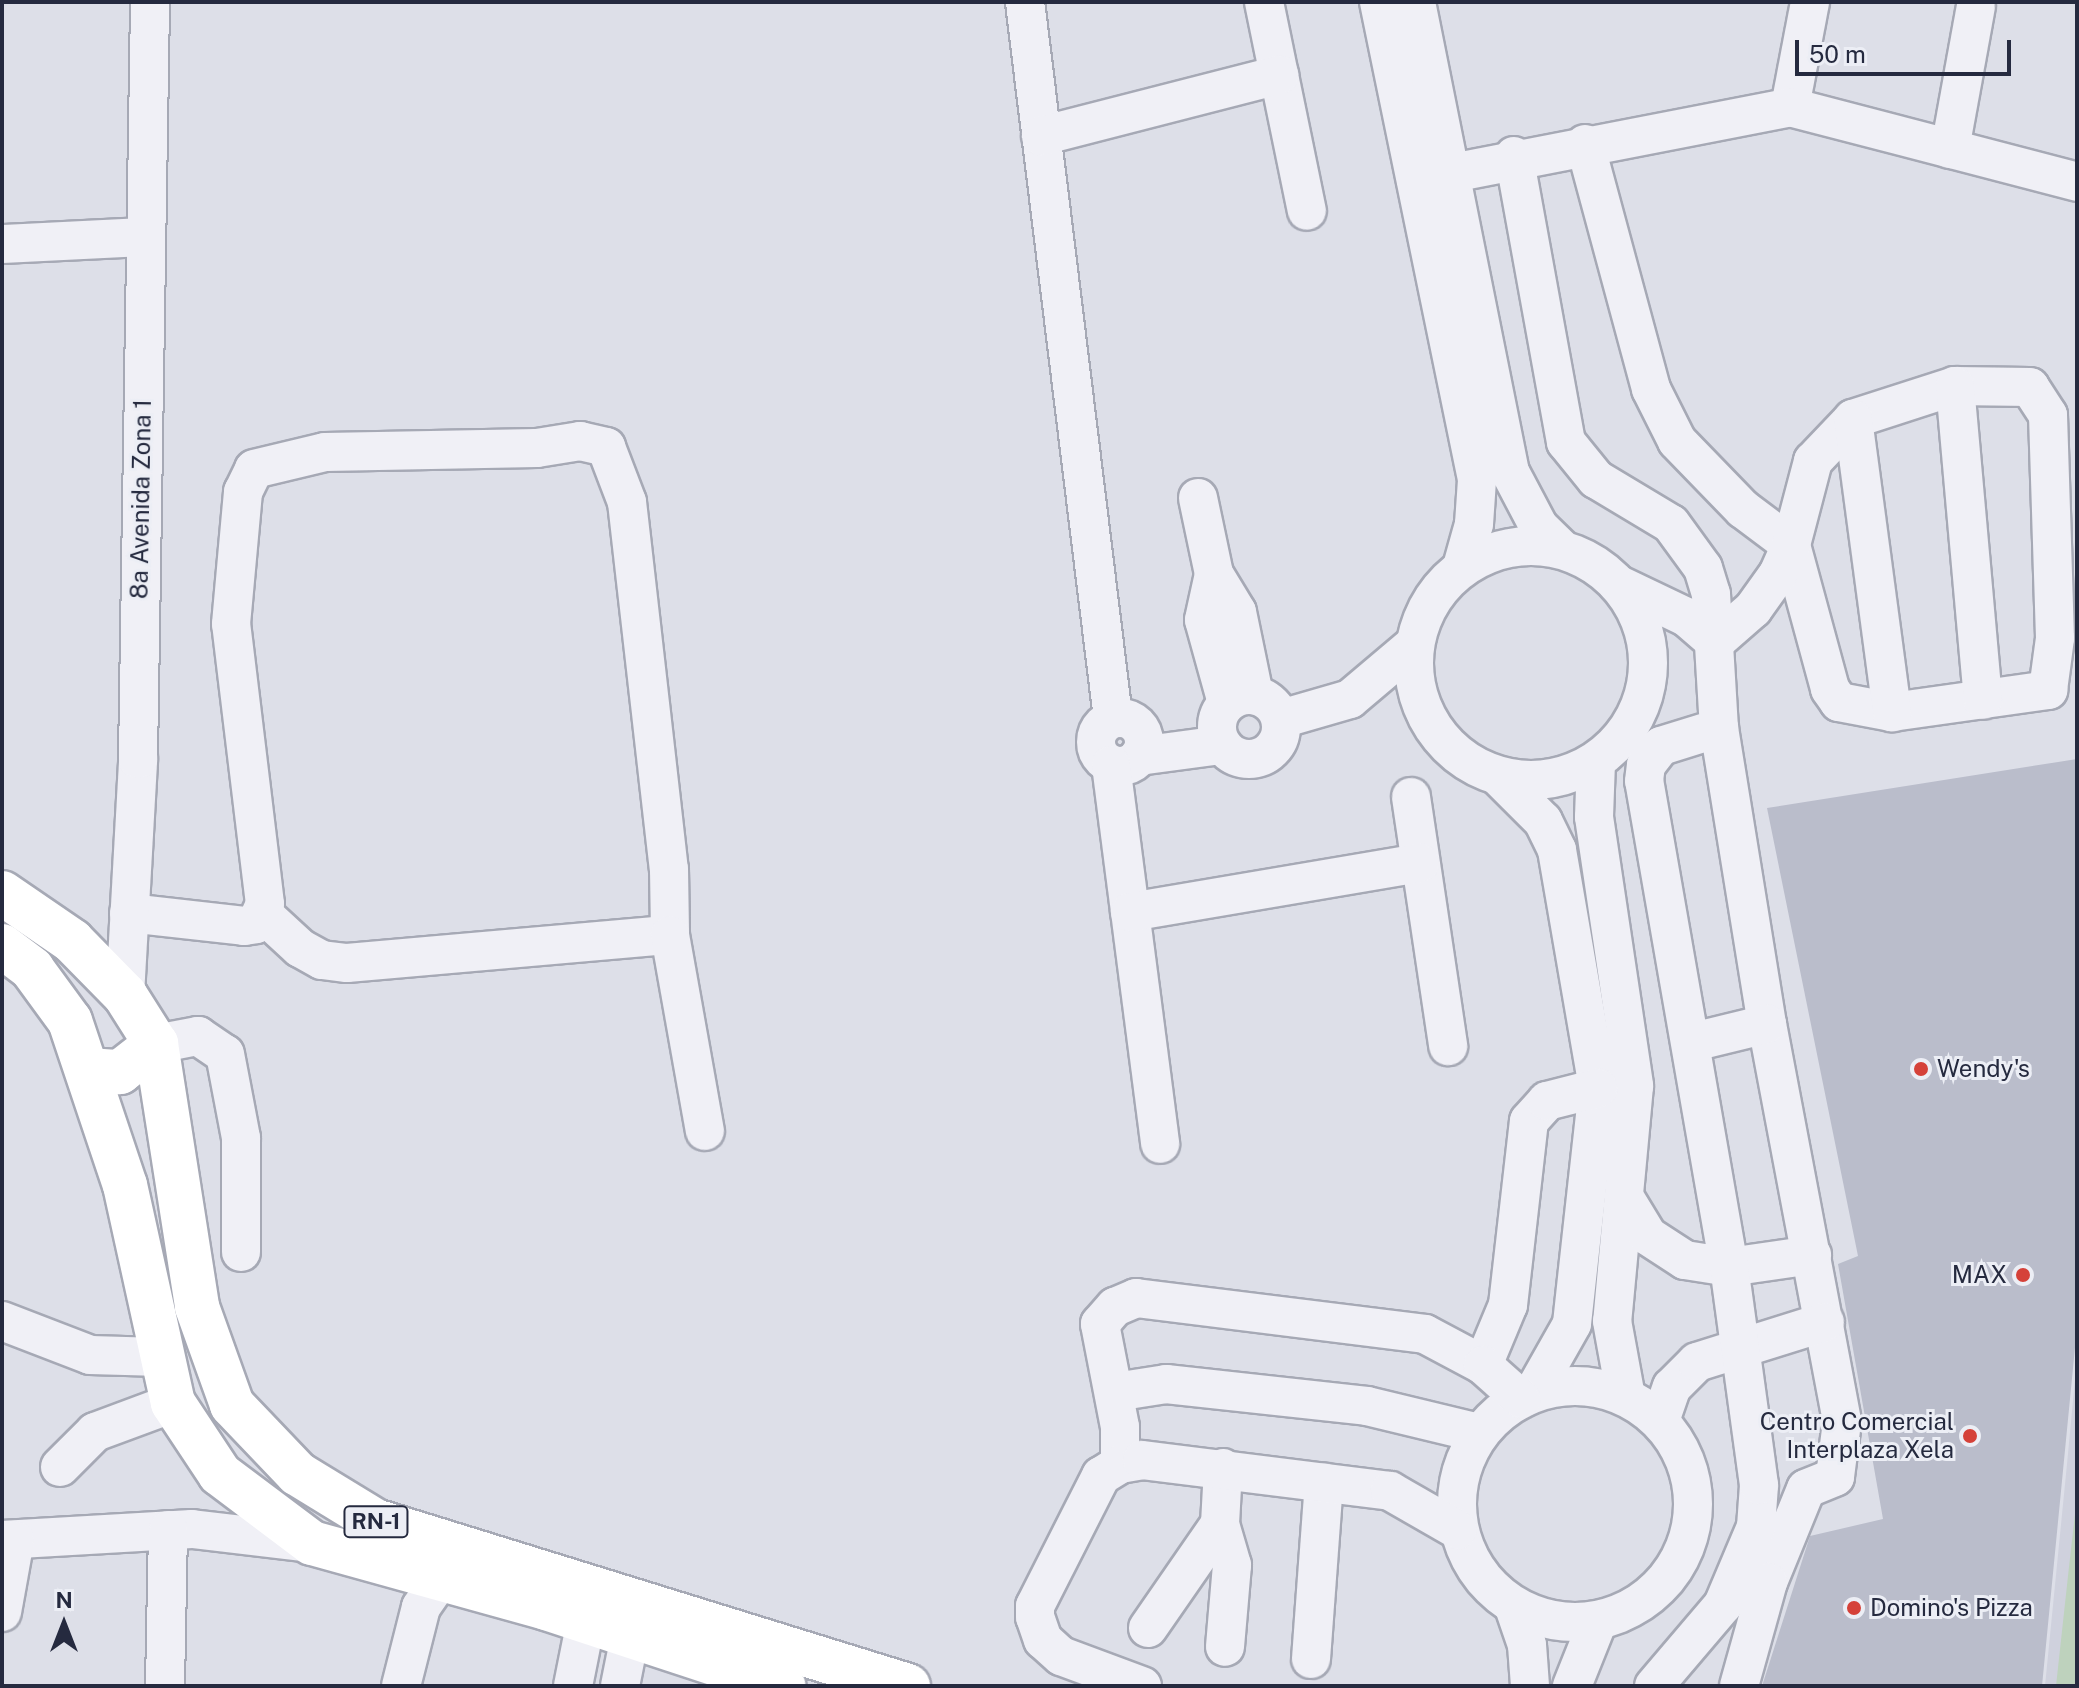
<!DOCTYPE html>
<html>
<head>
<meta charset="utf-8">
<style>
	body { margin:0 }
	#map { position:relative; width:2079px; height:1688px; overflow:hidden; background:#dddfe8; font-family:"Public Sans",sans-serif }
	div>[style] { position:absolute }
	.built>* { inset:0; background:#cfd1dd }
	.green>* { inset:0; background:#bed2bd }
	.building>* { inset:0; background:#babdcb }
	.roads { filter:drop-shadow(2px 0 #a6a9b5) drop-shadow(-2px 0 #a6a9b5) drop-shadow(0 2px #a6a9b5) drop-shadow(0 -2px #a6a9b5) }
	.minor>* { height:38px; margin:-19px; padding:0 19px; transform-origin:19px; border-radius:19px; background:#f0f0f6 }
	.minor>.ring { margin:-19px; padding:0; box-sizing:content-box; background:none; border:38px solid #f0f0f6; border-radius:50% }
	.highway>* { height:44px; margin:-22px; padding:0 22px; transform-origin:22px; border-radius:22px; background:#fff }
	.dots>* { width:22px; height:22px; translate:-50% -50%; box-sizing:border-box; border:4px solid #eceef5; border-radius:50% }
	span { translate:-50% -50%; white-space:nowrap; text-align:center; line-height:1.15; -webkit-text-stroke:6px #eceef5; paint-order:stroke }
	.shield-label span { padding:2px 6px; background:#eceef5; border:2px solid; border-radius:6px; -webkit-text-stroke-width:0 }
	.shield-label { font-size:22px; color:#252a3f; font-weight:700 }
	.street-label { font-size:24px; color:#252a3f }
	.poi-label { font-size:24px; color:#252a3f }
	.left { translate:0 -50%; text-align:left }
	.right { translate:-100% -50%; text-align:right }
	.frame { position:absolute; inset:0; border:4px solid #252a3f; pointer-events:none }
	.north { position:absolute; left:24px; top:1584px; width:80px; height:80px; -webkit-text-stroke:6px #eceef5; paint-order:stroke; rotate:0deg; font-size:22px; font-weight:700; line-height:32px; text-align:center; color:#252a3f }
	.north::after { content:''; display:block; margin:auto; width:28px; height:36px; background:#252a3f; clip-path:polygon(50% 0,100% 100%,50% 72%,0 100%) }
	.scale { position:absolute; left:1795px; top:40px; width:216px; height:36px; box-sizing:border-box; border:4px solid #252a3f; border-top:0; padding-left:10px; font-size:24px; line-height:28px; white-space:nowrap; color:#252a3f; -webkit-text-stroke:6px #eceef5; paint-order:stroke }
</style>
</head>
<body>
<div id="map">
	<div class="built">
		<div style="clip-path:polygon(2077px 1358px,2077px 1686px,2045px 1686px,2067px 1464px)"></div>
	</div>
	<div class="green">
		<div style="clip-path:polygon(2077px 1496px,2077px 1686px,2056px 1686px,2068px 1576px)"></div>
	</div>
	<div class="building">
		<div style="clip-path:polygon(2077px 759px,2077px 1327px,2042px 1686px,1762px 1686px,1810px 1536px,1883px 1519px,1838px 1264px,1858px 1256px,1767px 808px)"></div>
	</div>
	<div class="roads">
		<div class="minor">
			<div style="left:1025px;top:2px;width:721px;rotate:82.99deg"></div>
			<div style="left:1264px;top:2px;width:213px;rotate:78.4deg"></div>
			<div style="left:1379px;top:2px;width:488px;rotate:78.4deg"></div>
			<div style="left:1477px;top:480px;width:44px;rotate:93.9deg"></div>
			<div style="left:1474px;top:524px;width:45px;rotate:105.6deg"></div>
			<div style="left:1416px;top:2px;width:479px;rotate:78.7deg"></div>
			<div style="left:1510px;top:472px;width:62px;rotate:62.2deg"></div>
			<div style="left:1539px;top:527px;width:30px;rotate:44deg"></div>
			<div style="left:1790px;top:107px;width:107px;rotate:-79.2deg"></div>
			<div style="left:1041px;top:136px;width:246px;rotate:-14.4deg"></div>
			<div style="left:1585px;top:144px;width:254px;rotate:74.9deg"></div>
			<div style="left:1651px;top:389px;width:58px;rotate:63.4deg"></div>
			<div style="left:1677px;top:441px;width:95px;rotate:45.9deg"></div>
			<div style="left:1743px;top:509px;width:60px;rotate:36.9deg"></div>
			<div style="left:1791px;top:545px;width:149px;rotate:74.8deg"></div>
			<div style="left:1830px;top:689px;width:16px;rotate:55deg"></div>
			<div style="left:1839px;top:702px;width:54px;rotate:10.7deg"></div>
			<div style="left:1892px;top:712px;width:158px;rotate:-8deg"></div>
			<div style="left:2048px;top:690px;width:52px;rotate:-82.3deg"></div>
			<div style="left:2055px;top:638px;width:223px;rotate:-91.8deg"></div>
			<div style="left:2048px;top:415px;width:33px;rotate:-123deg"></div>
			<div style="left:2030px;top:387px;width:75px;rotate:-179.2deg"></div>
			<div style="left:1955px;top:386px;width:107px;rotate:162.1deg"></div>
			<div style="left:1853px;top:419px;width:58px;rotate:133.6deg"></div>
			<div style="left:1813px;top:461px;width:87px;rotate:104.7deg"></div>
			<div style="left:1791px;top:545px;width:32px;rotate:114deg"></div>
			<div style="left:1778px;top:574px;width:43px;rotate:125.5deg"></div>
			<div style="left:1753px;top:609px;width:50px;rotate:139deg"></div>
			<div style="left:1715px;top:642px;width:38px;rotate:-139deg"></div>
			<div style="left:1686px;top:617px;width:76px;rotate:-154.4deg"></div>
			<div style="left:1950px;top:149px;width:145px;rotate:-79.7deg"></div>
			<div style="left:1514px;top:156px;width:291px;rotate:79.7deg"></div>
			<div style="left:1566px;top:442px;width:48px;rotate:51deg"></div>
			<div style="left:1596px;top:479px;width:87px;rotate:31deg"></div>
			<div style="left:1671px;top:524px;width:54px;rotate:54deg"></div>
			<div style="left:1703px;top:568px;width:27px;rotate:73deg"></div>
			<div style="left:1711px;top:594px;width:134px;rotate:86.6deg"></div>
			<div style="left:1719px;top:728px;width:300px;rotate:80.8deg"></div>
			<div style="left:1767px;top:1024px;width:405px;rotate:79.3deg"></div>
			<div style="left:1842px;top:1422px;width:55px;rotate:97.3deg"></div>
			<div style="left:1835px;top:1477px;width:31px;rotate:158deg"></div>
			<div style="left:1806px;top:1489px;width:100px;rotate:112.2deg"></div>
			<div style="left:1768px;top:1582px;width:108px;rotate:105.6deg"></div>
			<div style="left:1416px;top:180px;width:381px;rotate:-11deg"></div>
			<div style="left:1790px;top:107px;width:297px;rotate:14.6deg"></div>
			<div style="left:2px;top:244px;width:143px;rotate:-2.8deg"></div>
			<div style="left:1955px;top:386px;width:315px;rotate:84.9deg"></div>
			<div style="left:1853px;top:419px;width:296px;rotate:82.4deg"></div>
			<div style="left:1198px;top:498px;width:78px;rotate:78.1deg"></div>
			<div style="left:1214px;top:574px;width:44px;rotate:58.8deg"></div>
			<div style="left:1237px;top:612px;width:85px;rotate:78.4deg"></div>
			<div class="ring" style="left:1414px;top:546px;width:196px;height:196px"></div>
			<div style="left:1214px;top:574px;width:47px;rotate:102.3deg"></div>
			<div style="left:1204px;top:620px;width:86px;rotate:74.5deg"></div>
			<div class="ring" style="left:1217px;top:695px;width:26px;height:26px"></div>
			<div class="ring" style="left:1096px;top:718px;width:10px;height:10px"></div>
			<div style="left:1281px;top:719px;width:72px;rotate:-16.2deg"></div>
			<div style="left:1350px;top:699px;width:84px;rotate:-40.2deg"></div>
			<div style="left:1139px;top:756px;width:83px;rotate:-7.6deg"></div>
			<div style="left:1596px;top:762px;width:55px;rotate:92.1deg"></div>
			<div style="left:1594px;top:817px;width:272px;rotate:81.5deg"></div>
			<div style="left:1634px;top:1086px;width:236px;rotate:95.3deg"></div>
			<div style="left:1612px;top:1321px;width:77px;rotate:79.6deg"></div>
			<div style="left:1111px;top:765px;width:382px;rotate:82.6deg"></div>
			<div style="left:1499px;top:777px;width:62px;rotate:45deg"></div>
			<div style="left:1543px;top:821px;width:32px;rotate:64deg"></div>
			<div style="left:1557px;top:850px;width:242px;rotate:80.2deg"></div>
			<div style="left:1598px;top:1088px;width:237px;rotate:96.3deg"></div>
			<div style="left:1572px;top:1324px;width:79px;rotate:119.5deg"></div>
			<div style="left:1411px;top:797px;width:252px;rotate:81.5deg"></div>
			<div style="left:1130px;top:912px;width:294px;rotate:-9.6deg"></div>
			<div style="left:129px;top:913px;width:116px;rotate:6.4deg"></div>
			<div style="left:244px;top:926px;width:12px;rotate:-9deg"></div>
			<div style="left:256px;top:924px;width:22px;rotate:-66deg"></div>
			<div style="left:265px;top:904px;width:282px;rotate:-96.9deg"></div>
			<div style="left:231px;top:624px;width:133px;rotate:-84.8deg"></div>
			<div style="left:243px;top:492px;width:25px;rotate:-64deg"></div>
			<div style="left:254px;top:469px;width:73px;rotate:-13.5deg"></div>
			<div style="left:325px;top:452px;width:212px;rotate:-1.1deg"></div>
			<div style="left:537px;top:448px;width:44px;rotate:-9.2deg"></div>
			<div style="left:580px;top:441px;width:27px;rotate:13deg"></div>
			<div style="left:606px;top:447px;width:59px;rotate:69.1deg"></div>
			<div style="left:627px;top:502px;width:369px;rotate:83.5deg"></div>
			<div style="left:669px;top:869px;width:66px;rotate:89.1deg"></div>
			<div style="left:262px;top:913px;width:52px;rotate:42.6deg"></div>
			<div style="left:300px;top:948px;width:25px;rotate:29deg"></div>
			<div style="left:322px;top:960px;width:25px;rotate:7deg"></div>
			<div style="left:347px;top:963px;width:324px;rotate:-5deg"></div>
			<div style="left:670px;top:935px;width:199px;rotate:79.9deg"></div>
			<div style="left:125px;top:995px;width:236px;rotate:-86.8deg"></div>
			<div style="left:138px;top:759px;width:757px;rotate:-89.09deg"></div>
			<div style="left:1693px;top:1042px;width:76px;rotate:-13.7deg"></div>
			<div style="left:156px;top:1044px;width:43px;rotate:-10.8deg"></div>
			<div style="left:198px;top:1036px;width:32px;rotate:34deg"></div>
			<div style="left:225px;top:1054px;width:86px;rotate:79.2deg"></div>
			<div style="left:241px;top:1138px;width:114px;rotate:90deg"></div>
			<div style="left:1625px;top:1198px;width:44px;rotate:58.8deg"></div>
			<div style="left:1648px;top:1236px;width:44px;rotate:33deg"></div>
			<div style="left:1685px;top:1260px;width:45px;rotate:9deg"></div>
			<div style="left:1729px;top:1267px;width:84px;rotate:-8.2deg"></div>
			<div style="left:2px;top:1321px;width:94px;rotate:21.1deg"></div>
			<div style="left:90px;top:1355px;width:71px;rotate:1.6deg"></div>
			<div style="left:1483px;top:1365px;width:65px;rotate:-67.4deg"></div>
			<div style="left:1508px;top:1305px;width:185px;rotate:-83.5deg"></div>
			<div style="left:1529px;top:1121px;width:27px;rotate:-48deg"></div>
			<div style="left:1547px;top:1101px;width:53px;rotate:-14.3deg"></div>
			<div class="ring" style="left:1457px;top:1386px;width:198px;height:198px"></div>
			<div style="left:1115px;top:1392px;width:52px;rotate:-8.9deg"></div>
			<div style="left:1166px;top:1384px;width:202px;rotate:6.2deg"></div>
			<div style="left:1367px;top:1406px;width:115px;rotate:13.6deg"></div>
			<div style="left:1660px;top:1421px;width:36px;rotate:-71deg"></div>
			<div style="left:1672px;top:1387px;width:35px;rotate:-45deg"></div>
			<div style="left:1697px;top:1362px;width:134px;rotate:-17.4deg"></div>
			<div style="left:1120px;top:1464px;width:37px;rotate:-90deg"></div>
			<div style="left:1120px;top:1427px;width:105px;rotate:-101deg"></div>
			<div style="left:1100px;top:1324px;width:23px;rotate:-49deg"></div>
			<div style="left:1115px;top:1307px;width:23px;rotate:-23deg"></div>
			<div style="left:1136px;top:1298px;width:291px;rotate:7.1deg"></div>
			<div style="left:1425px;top:1334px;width:66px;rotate:28.1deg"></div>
			<div style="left:1483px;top:1365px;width:51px;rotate:41.8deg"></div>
			<div style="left:60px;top:1467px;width:49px;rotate:-45deg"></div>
			<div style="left:95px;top:1432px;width:83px;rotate:-20.4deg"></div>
			<div style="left:1220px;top:1524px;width:43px;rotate:73.7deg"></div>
			<div style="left:1232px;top:1565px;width:82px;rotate:94.9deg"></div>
			<div style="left:2px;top:1540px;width:190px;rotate:-3.3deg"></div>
			<div style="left:192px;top:1529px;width:121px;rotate:6.7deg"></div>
			<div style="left:1514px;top:1607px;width:40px;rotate:71.1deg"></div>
			<div style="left:1527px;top:1645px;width:41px;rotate:85.8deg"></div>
			<div style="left:2px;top:1612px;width:73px;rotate:-79.8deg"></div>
			<div style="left:1148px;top:1628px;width:126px;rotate:-55.3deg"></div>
			<div style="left:1220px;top:1524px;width:56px;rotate:-86.9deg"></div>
			<div style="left:1311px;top:1659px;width:177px;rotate:-85.8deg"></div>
			<div style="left:165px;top:1686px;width:156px;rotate:-88.9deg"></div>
			<div style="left:401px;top:1686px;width:81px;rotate:-75.8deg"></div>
			<div style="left:421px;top:1607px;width:32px;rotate:-55deg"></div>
			<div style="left:573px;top:1686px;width:66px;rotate:-78.7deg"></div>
			<div style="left:620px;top:1686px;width:51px;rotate:-78.7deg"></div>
			<div style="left:1142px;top:1686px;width:86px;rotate:-159.7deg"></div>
			<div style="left:1061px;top:1656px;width:24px;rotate:-138deg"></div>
			<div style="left:1043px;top:1640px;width:24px;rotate:-109deg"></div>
			<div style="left:1035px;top:1617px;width:11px;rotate:-90deg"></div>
			<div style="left:1035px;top:1606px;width:146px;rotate:-63.1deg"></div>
			<div style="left:1101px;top:1476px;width:22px;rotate:-32deg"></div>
			<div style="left:1120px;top:1464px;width:22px;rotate:-10deg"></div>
			<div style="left:1142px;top:1460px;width:250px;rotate:7.1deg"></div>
			<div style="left:1390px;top:1491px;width:78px;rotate:29.8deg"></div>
			<div style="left:1572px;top:1686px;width:70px;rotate:-68.2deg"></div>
			<div style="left:1654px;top:1686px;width:106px;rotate:-49.6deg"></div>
			<div style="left:1723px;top:1605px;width:85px;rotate:-67.1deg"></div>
			<div style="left:1756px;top:1527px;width:42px;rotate:-85.9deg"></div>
			<div style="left:1759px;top:1485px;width:220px;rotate:-97.8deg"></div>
			<div style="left:1729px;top:1267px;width:493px;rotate:-99.9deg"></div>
			<div style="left:1644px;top:781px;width:16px;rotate:-83deg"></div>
			<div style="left:1646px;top:765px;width:24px;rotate:-52deg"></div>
			<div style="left:1661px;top:746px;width:61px;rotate:-17.2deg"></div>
		</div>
		<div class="highway">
			<div style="left:2px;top:893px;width:85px;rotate:34.4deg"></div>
			<div style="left:72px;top:941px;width:76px;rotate:45.5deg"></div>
			<div style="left:125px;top:995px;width:58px;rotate:57.7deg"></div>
			<div style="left:156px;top:1044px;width:266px;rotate:81.1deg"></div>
			<div style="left:197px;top:1307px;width:104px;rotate:70.3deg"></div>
			<div style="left:232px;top:1405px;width:95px;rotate:46.3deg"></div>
			<div style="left:298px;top:1474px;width:90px;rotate:31.4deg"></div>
			<div style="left:375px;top:1521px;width:558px;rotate:17.2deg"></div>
			<div style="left:2px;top:946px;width:38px;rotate:37deg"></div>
			<div style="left:32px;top:969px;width:64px;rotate:53.8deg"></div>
			<div style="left:70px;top:1021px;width:173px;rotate:71.5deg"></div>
			<div style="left:125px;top:1185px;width:223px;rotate:77.6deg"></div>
			<div style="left:173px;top:1403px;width:85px;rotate:56.5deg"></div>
			<div style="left:220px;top:1474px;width:115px;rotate:36.9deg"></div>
			<div style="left:312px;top:1543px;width:243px;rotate:15.5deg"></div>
			<div style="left:546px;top:1608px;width:250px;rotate:18.2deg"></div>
			<div style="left:88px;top:1070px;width:32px;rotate:4deg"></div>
			<div style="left:120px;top:1072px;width:46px;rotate:-37.9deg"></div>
		</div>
	</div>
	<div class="dots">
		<div style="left:1921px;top:1069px;background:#d54139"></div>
		<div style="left:2023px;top:1275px;background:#d54139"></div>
		<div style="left:1970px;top:1436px;background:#d54139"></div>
		<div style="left:1854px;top:1608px;background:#d54139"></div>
	</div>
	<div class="shield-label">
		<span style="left:376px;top:1522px">RN-1</span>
	</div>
	<div class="street-label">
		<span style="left:141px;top:499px;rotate:-89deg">8a Avenida Zona 1</span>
	</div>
	<div class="poi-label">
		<span class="left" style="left:1937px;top:1069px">Wendy's</span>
		<span class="right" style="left:2007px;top:1275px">MAX</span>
		<span class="right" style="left:1954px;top:1436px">Centro Comercial<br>Interplaza Xela</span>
		<span class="left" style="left:1870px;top:1608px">Domino's Pizza</span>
	</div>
	<div class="frame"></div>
	<div class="north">N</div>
	<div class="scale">50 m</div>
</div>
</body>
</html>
